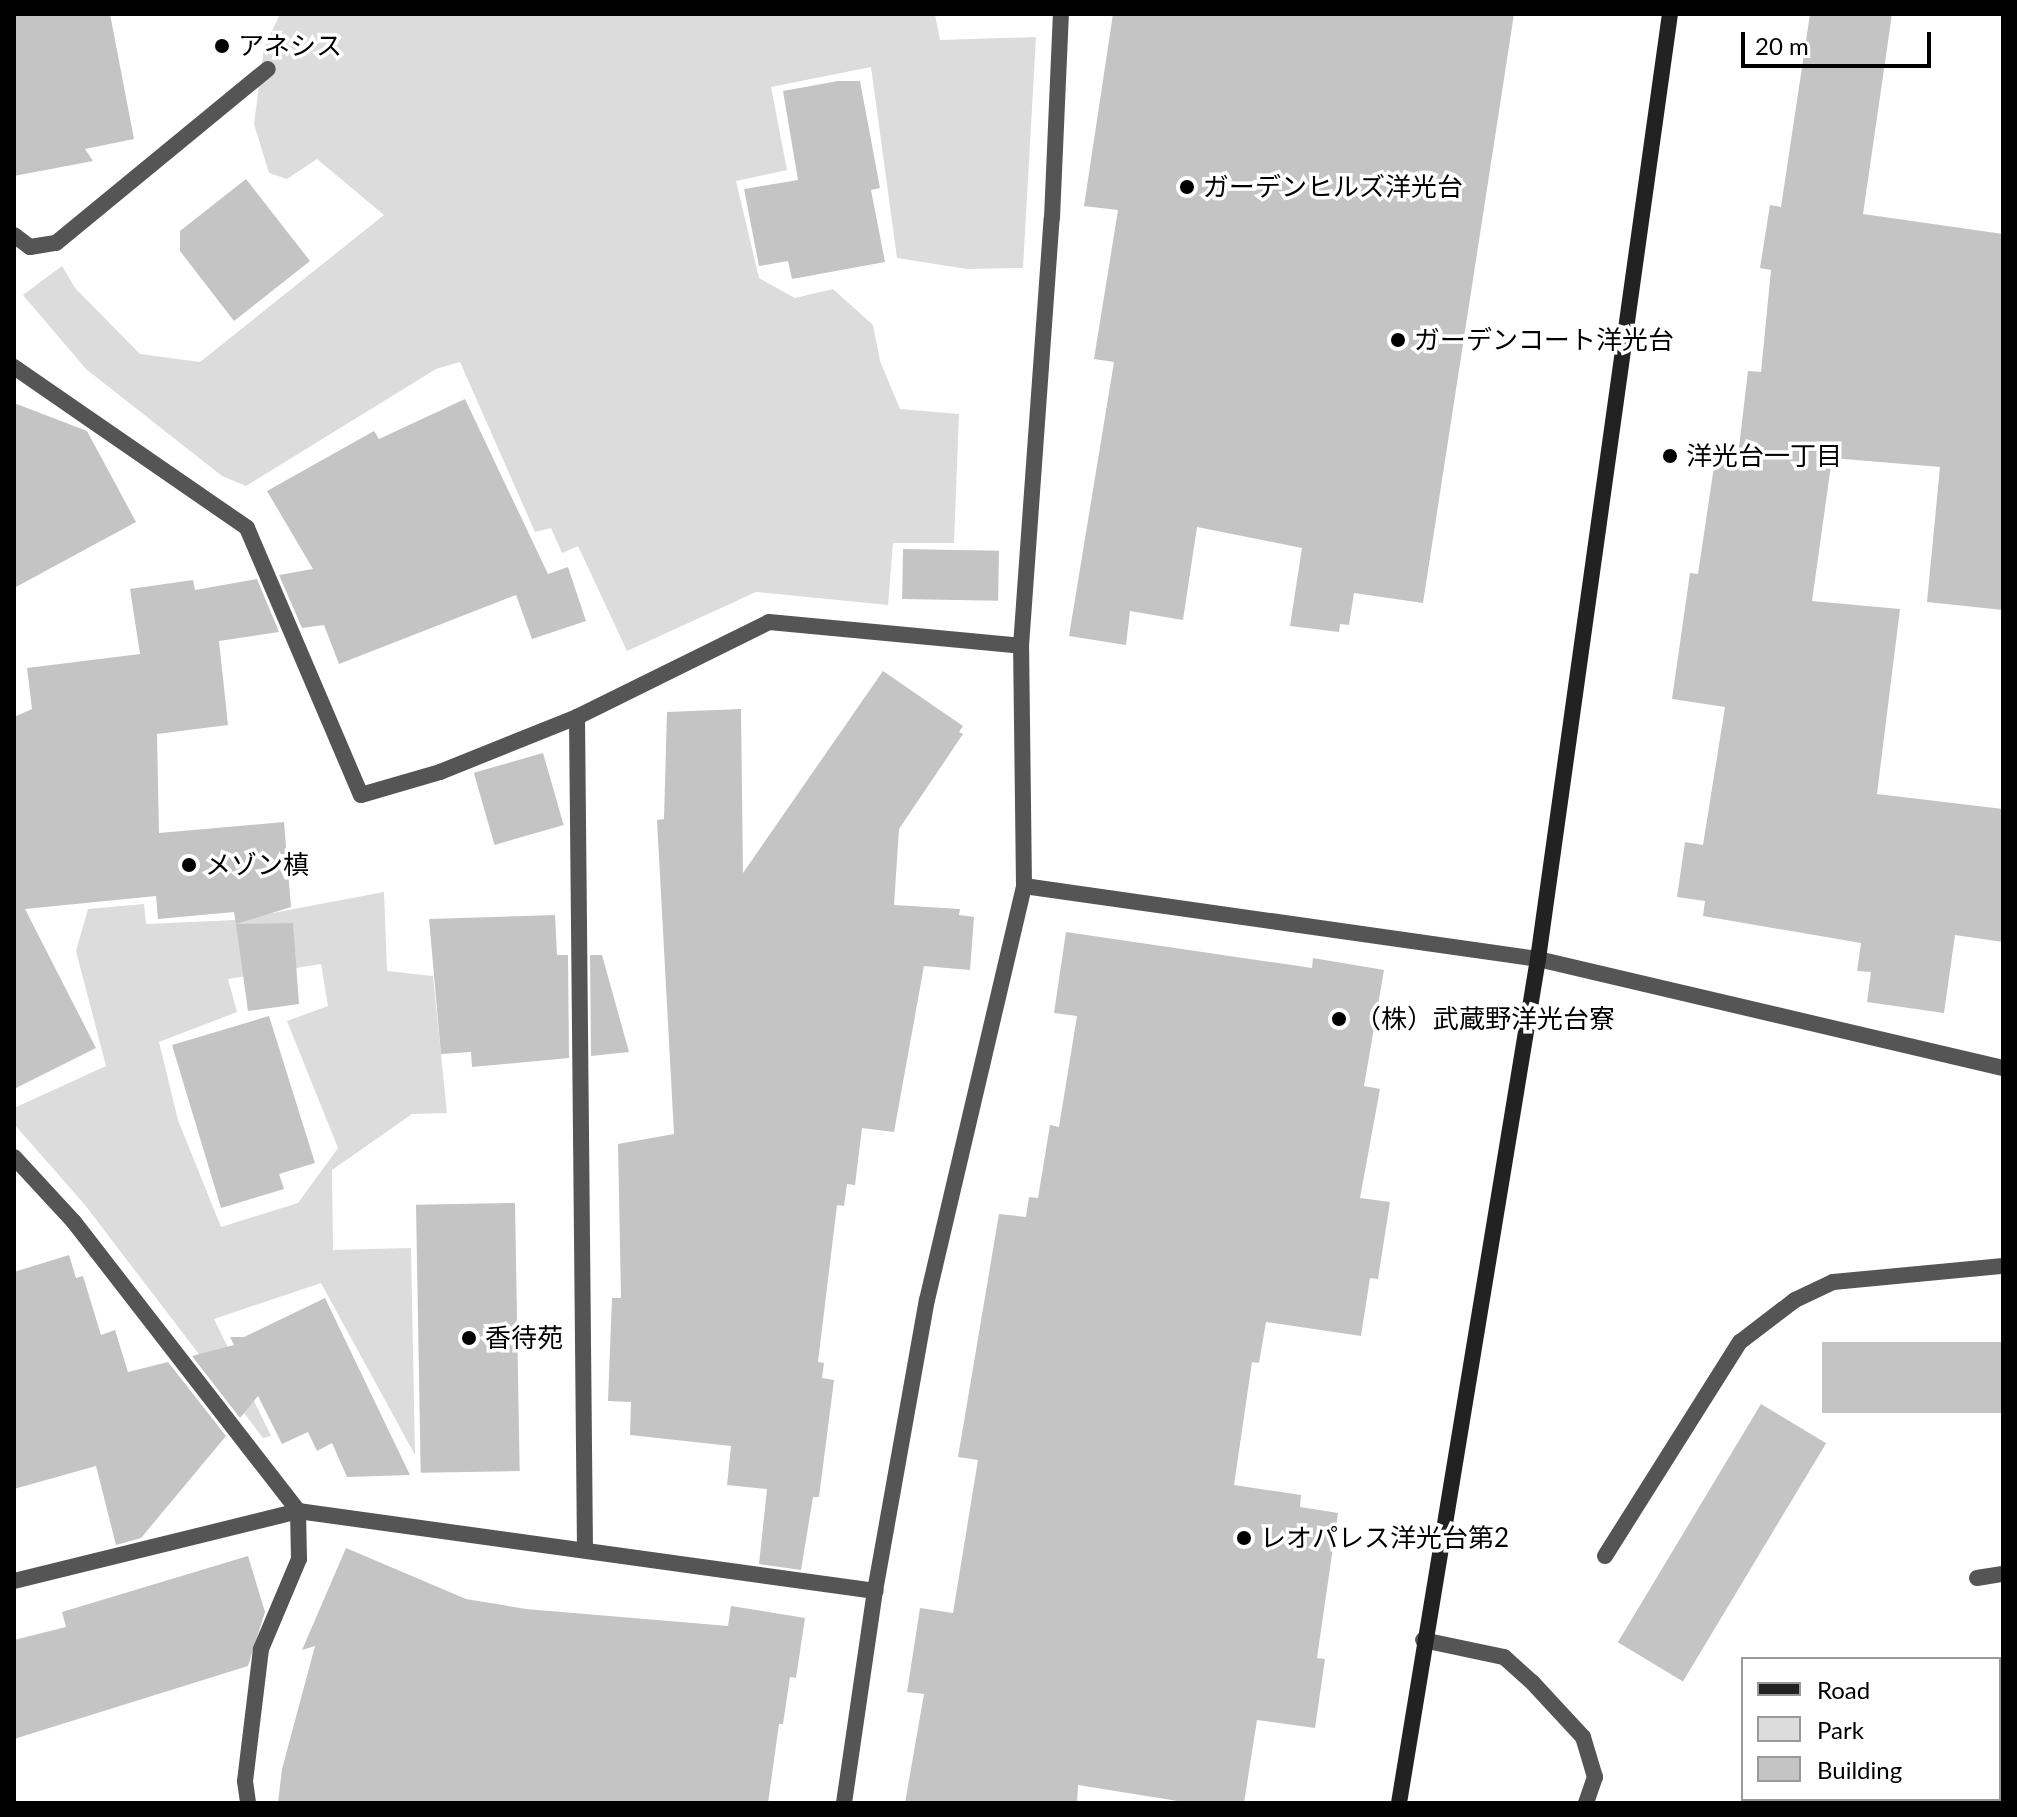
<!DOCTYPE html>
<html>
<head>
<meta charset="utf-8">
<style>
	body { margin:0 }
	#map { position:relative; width:2017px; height:1817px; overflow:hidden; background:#fff; font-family:Lato,"Noto Sans JP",sans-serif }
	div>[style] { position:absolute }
	.green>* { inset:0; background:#dcdcdc }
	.building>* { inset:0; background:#c4c4c4; transform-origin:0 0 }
	.lane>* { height:16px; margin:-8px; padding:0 8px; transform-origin:8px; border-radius:8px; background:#555 }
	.street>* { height:16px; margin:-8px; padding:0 8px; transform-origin:8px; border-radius:8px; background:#555 }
	.secondary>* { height:16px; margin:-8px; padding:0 8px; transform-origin:8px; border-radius:8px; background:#222 }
	.dots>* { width:22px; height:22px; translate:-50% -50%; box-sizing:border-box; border:4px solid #fff; border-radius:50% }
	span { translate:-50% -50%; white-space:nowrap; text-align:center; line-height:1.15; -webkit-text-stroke:7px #fff; paint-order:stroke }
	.poi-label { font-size:26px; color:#000 }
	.left { translate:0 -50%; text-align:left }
	.frame { position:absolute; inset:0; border:16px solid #000; pointer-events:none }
	.legend { position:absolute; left:1741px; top:1657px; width:260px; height:144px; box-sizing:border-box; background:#fff; border:2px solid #999; margin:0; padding:10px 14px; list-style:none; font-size:24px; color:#000 }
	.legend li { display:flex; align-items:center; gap:16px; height:40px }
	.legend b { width:40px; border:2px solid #999 }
	.scale { position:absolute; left:1741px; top:32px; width:190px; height:36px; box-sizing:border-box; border:4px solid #000; border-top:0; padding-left:10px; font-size:24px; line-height:28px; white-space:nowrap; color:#000; -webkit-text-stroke:6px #fff; paint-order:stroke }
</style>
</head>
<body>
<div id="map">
	<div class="green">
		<div style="clip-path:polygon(280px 14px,935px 14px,940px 40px,1036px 37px,1023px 268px,967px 269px,897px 258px,871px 67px,771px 87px,787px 170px,736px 181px,759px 278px,795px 298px,833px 289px,873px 325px,880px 361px,900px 409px,959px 414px,954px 543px,893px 543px,888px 605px,756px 592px,627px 651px,578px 546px,562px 553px,551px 528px,535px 532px,460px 362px,436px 369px,246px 486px,222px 476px,86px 369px,23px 295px,62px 266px,75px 288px,140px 354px,200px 362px,384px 215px,317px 159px,287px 179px,269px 173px,254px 124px,264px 48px)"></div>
		<div style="clip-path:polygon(evenodd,384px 892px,387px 971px,433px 976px,447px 1113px,412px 1114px,332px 1170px,333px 1250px,411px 1248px,415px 1455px,321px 1283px,214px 1319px,271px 1436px,263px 1438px,85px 1205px,14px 1124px,14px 1108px,106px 1066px,76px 951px,88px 909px,144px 904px,146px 924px,236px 920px,384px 892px,321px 964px,328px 1006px,287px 1021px,338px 1148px,298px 1203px,221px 1227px,178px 1120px,159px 1042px,237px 1012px,228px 979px,321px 964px)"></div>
	</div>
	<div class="building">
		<div style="clip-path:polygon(14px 14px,110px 14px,134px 139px,85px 149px,93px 161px,14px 176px)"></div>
		<div style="clip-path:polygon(1113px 14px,1514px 14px,1423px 603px,1354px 593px,1349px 625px,1340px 624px,1339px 632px,1290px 626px,1302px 548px,1197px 527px,1183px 620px,1130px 611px,1126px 645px,1069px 636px,1114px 362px,1094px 359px,1118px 210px,1084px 206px)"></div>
		<div style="clip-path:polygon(1810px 14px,1892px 14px,1863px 214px,2003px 234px,2003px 610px,1927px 602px,1940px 467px,1832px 458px,1812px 601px,1900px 609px,1877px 794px,2003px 809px,2003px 942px,1955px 935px,1944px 1013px,1867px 1002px,1871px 972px,1857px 971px,1861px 943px,1703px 916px,1705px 901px,1677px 897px,1685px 842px,1703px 845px,1725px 707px,1672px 699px,1690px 573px,1698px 574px,1716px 453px,1738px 456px,1748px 371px,1761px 372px,1771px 270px,1760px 268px,1770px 205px,1781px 207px)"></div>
		<div style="clip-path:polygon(838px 81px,860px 81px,880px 188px,871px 190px,885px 262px,792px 279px,788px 261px,759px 266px,744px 189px,798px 180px,783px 91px)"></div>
		<div style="clip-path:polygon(246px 179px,310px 261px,234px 321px,180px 251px,180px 231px)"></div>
		<div style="clip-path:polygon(465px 399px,548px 574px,568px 567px,586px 621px,532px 639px,516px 595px,339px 664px,324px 625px,302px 628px,279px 575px,313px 569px,267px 491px,374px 431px,379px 439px)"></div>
		<div style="clip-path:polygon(14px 403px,87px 431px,136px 522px,14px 588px)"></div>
		<div style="left:903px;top:549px;width:96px;height:50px;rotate:1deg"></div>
		<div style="clip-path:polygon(257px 579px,279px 632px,219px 641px,228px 725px,157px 734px,159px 833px,284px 822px,291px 907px,236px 924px,234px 912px,158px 919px,156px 896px,25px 909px,96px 1048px,14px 1089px,14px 717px,32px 709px,27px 668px,140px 654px,130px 589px,193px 580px,195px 590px)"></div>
		<div style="clip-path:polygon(883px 671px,963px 726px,959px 732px,963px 734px,899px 829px,894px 905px,960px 909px,959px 915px,974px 917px,970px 970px,924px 966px,894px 1132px,862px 1128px,855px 1185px,847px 1184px,844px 1206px,837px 1205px,818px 1362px,824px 1363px,822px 1378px,834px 1380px,819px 1497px,813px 1497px,801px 1570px,759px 1564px,767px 1489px,727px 1485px,731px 1446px,630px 1435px,631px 1402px,608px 1401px,612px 1298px,621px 1298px,618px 1144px,674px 1134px,657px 820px,664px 819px,667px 712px,741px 709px,743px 873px)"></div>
		<div style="left:543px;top:753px;width:75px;height:72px;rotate:74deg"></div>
		<div style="clip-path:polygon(555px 915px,557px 955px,568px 955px,569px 1058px,472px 1067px,471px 1052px,441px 1054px,429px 919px)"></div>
		<div style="clip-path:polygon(293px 923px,299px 1004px,248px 1011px,236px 924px)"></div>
		<div style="clip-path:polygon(1066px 932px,1312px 968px,1313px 958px,1384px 970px,1364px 1086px,1380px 1089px,1360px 1198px,1390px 1202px,1378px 1279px,1370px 1278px,1361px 1336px,1266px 1322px,1259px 1363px,1252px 1362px,1234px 1485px,1301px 1495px,1300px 1507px,1338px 1513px,1317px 1658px,1325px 1659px,1315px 1728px,1257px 1720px,1244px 1803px,1190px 1803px,1078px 1785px,1077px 1803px,905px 1803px,924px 1694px,907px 1692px,920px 1608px,953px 1613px,978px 1460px,958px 1457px,999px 1214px,1026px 1217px,1029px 1197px,1038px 1198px,1050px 1125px,1059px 1127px,1077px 1016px,1054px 1013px)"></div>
		<div style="clip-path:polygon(590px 955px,602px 955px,629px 1052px,591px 1056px)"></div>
		<div style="clip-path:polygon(269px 1016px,315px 1163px,279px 1174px,284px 1189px,221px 1208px,172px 1045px)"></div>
		<div style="left:515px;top:1203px;width:268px;height:99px;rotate:89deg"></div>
		<div style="clip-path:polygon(69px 1255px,76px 1278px,83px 1276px,101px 1335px,115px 1330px,128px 1372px,168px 1362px,226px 1436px,141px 1538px,116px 1545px,96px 1466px,14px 1489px,14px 1272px)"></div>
		<div style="clip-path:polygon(325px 1298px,410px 1475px,347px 1477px,332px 1443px,317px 1451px,308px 1432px,282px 1444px,258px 1396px,240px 1418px,192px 1356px,234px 1345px,230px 1337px,244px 1337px)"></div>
		<div style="left:2003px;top:1342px;width:71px;height:181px;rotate:90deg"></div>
		<div style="left:1761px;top:1404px;width:76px;height:278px;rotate:31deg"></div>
		<div style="clip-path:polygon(346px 1548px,466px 1599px,526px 1609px,728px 1626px,731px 1606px,805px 1618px,796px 1678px,790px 1677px,783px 1724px,779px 1724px,768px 1803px,278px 1803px,282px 1769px,315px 1646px,302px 1650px)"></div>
		<div style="clip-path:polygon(248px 1556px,265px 1612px,248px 1666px,14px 1739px,14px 1640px,66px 1627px,62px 1612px)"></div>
	</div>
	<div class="lane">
		<div style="left:14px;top:235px;width:20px;rotate:37deg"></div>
		<div style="left:30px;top:247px;width:26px;rotate:-9deg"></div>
		<div style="left:56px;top:243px;width:274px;rotate:-39.4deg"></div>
		<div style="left:577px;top:717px;width:831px;rotate:89.45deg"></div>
		<div style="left:1605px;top:1556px;width:253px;rotate:-57.8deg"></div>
		<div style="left:1740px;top:1342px;width:69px;rotate:-37.4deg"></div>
		<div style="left:1795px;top:1300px;width:42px;rotate:-25.3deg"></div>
		<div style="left:1833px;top:1282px;width:171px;rotate:-5.4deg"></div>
		<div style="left:1977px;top:1578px;width:26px;rotate:-9deg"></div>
	</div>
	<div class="street">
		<div style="left:14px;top:367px;width:283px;rotate:34.6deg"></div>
		<div style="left:247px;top:528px;width:290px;rotate:66.9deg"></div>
		<div style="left:361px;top:795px;width:82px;rotate:-16.2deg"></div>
		<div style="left:440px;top:772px;width:148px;rotate:-21.9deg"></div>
		<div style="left:577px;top:717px;width:214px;rotate:-26.3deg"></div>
		<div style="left:769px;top:622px;width:253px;rotate:5.4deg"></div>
		<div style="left:1024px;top:886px;width:519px;rotate:8.08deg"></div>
		<div style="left:1538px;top:959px;width:478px;rotate:13.2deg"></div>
		<div style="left:14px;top:1157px;width:88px;rotate:47.3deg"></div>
		<div style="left:74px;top:1222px;width:366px;rotate:52.2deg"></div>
		<div style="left:298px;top:1511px;width:48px;rotate:88.8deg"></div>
		<div style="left:299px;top:1559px;width:98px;rotate:112.9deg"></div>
		<div style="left:261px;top:1649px;width:133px;rotate:96.9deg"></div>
		<div style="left:245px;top:1781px;width:22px;rotate:82deg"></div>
		<div style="left:14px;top:1581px;width:292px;rotate:-13.8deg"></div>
		<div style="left:298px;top:1511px;width:583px;rotate:7.89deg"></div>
		<div style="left:875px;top:1591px;width:296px;rotate:-79.9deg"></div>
		<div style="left:927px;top:1300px;width:425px;rotate:-76.8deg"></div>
		<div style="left:1024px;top:886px;width:240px;rotate:-90.7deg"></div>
		<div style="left:1021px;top:646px;width:429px;rotate:-85.9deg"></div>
		<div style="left:1052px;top:218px;width:204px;rotate:-87.5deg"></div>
		<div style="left:1423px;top:1640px;width:83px;rotate:11.9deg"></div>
		<div style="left:1504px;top:1657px;width:38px;rotate:42deg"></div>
		<div style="left:1532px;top:1682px;width:75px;rotate:47.2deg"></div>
		<div style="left:1583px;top:1737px;width:42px;rotate:73.3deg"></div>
		<div style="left:1595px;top:1777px;width:28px;rotate:109deg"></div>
		<div style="left:844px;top:1803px;width:214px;rotate:-81.7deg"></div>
	</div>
	<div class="secondary">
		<div style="left:1399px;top:1803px;width:855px;rotate:-80.65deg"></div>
		<div style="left:1538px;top:959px;width:954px;rotate:-82.05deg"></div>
	</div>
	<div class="dots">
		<div style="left:222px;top:46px;background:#000"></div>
		<div style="left:1187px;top:187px;background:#000"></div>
		<div style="left:1398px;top:340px;background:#000"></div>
		<div style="left:1670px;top:456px;background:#000"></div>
		<div style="left:189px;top:865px;background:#000"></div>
		<div style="left:1339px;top:1019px;background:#000"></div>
		<div style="left:469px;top:1338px;background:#000"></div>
		<div style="left:1244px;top:1538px;background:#000"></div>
	</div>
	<div class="poi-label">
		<span class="left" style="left:238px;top:46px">アネシス</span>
		<span class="left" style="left:1203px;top:187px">ガーデンヒルズ洋光台</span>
		<span class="left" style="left:1414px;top:340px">ガーデンコート洋光台</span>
		<span class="left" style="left:1686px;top:456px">洋光台一丁目</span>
		<span class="left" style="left:205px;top:865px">メゾン槙</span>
		<span class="left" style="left:1355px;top:1019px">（株）武蔵野洋光台寮</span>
		<span class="left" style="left:485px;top:1338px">香待苑</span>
		<span class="left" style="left:1260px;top:1538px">レオパレス洋光台第2</span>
	</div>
	<div class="frame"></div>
	<ul class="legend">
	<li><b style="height:10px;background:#222"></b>Road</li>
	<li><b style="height:22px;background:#dcdcdc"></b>Park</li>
	<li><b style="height:22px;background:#c4c4c4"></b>Building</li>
	</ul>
	<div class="scale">20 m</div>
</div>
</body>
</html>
